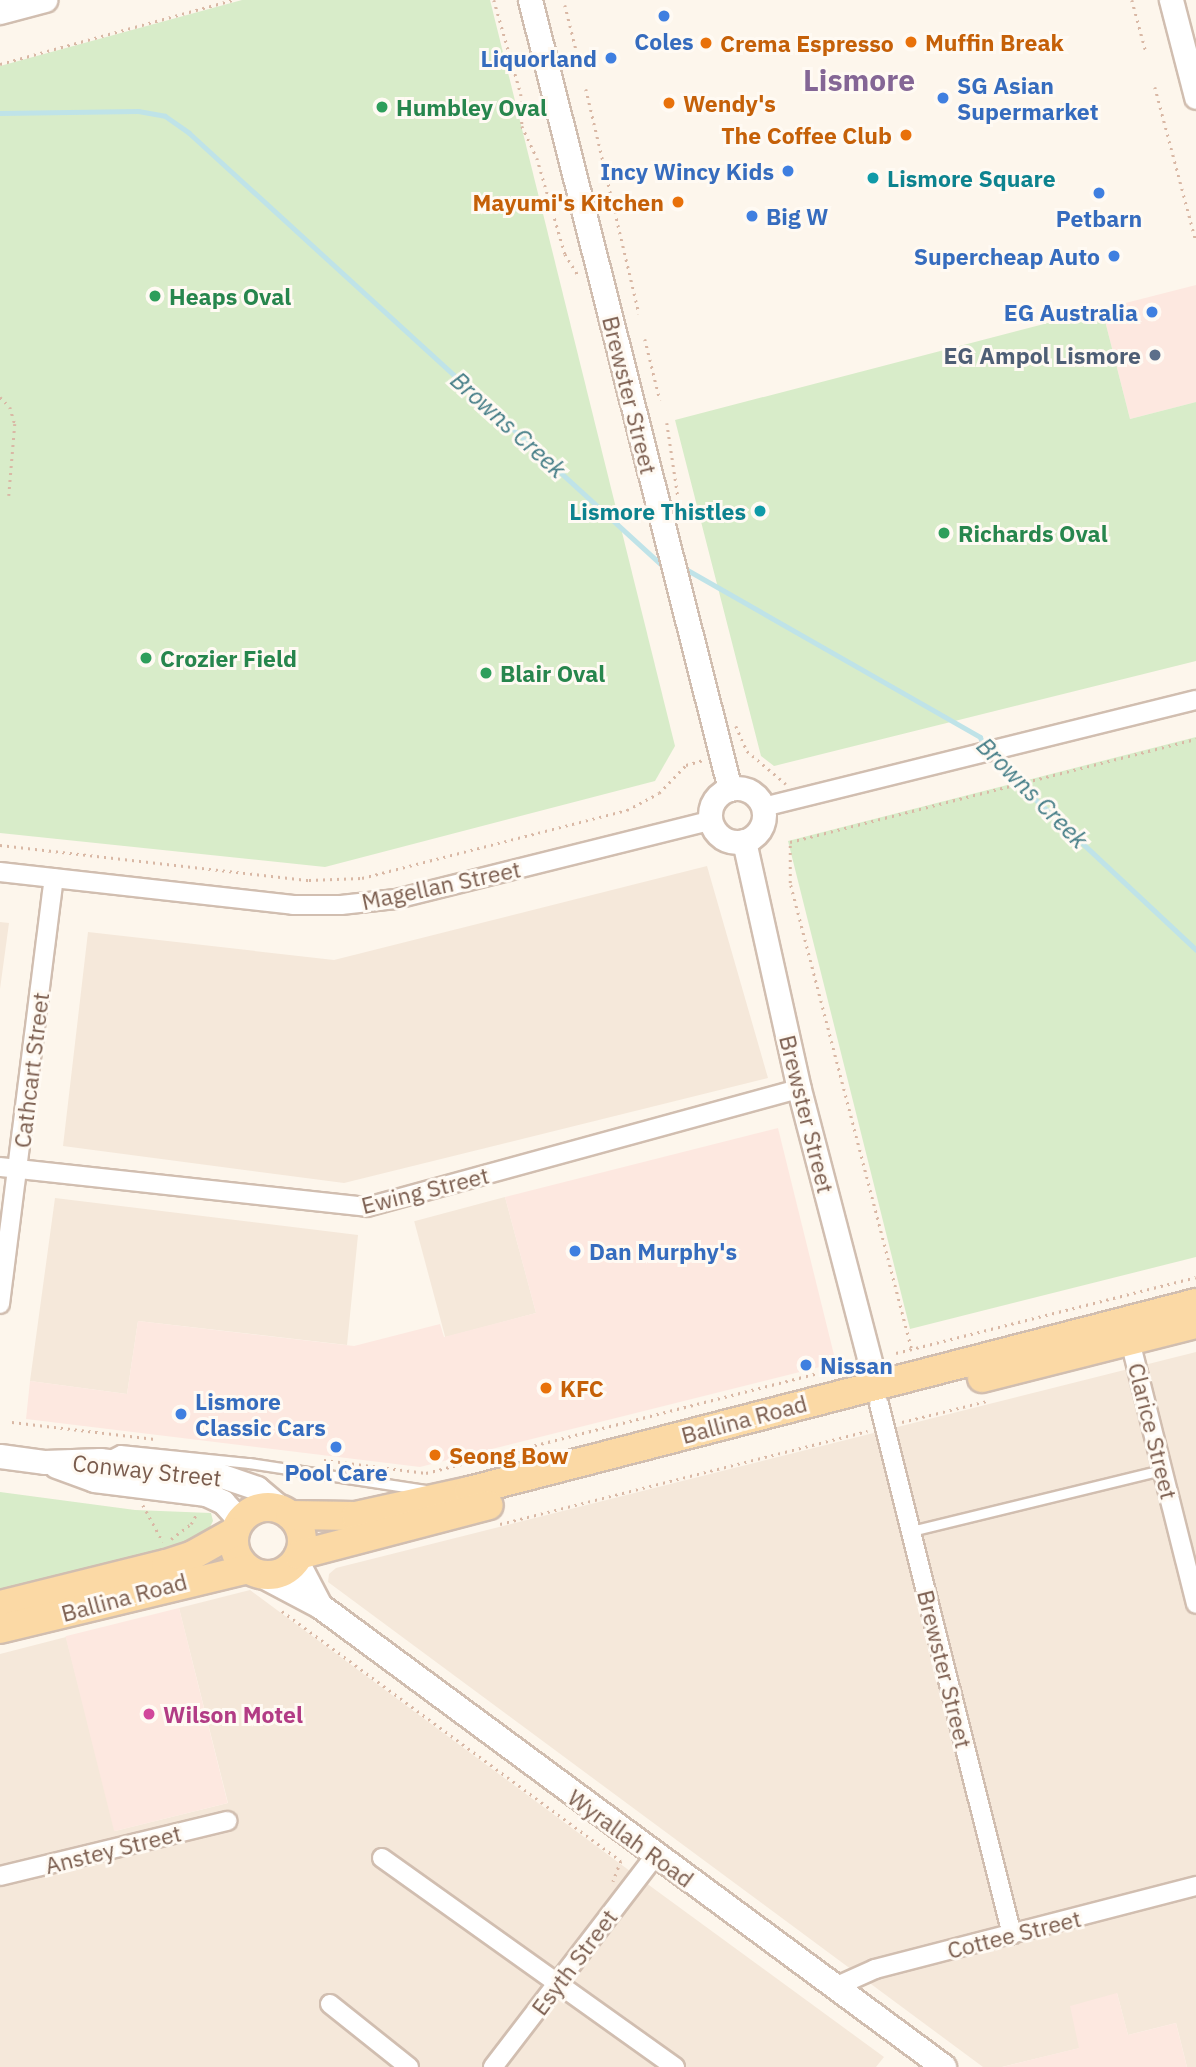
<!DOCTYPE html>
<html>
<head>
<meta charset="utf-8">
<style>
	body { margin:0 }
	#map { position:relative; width:1196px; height:2067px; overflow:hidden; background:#fdf6ec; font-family:"IBM Plex Sans",sans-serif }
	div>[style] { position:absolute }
	.residential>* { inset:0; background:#f5e8da; transform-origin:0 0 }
	.commercial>* { inset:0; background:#fde8e0; transform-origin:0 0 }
	.green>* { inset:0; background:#d8ecc9 }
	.stream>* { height:5px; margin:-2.5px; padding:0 2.5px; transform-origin:2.5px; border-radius:2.5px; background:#bfe3e8 }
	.path>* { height:2.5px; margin-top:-1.25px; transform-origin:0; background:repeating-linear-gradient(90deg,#d9b8a5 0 2px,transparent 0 7px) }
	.roads { filter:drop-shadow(2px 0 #d1beb0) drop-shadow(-2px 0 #d1beb0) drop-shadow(0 2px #d1beb0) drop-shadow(0 -2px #d1beb0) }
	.service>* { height:9px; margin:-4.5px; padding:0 4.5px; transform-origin:4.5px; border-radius:4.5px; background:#fff }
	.minor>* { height:18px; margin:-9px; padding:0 9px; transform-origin:9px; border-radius:9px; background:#fff }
	.tertiary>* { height:23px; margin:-11.5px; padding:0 11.5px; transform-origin:11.5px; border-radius:11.5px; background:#fff }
	.tertiary>.ring { margin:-11.5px; padding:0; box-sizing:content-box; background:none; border:23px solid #fff; border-radius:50% }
	.secondary>* { height:24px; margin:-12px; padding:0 12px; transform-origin:12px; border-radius:12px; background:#fff }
	.primary>* { height:28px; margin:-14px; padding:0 14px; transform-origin:14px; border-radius:14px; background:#fbd9a5 }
	.primary>.ring { margin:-14px; padding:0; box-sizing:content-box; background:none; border:28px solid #fbd9a5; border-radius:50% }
	.dots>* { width:19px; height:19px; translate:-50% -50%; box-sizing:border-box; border:4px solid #fffaf3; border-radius:50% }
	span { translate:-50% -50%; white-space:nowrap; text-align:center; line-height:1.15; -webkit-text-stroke:6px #fffaf3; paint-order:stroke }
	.shop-label { font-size:23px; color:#366cbe; font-weight:700 }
	.right { translate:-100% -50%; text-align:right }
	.left { translate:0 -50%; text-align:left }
	.food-label { font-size:23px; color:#c56008; font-weight:700 }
	.leisure-label { font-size:23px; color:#27864d; font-weight:700 }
	.culture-label { font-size:23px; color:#0d838f; font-weight:700 }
	.service-label { font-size:23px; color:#4e5e75; font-weight:700 }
	.street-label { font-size:23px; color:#7a5c4d }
	.hotel-label { font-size:23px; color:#b23c85; font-weight:700 }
	.water-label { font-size:24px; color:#437c86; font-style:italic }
	.district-label { font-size:30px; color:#846695; font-weight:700 }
</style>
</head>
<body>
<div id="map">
	<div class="residential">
		<div style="clip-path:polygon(707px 866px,768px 1078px,344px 1183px,63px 1146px,88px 932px,334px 960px)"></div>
		<div style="clip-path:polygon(0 922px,9px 923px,0 989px)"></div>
		<div style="left:505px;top:1197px;width:120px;height:94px;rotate:75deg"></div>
		<div style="clip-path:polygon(55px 1198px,358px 1235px,347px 1345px,138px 1321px,127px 1394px,30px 1381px)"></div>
		<div style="clip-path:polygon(1196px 1352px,1196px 2067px,1187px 2067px,1176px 2023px,1128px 2035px,1117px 1993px,1080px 2048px,1002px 2067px,983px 2067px,328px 1582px,329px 1574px,336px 1568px)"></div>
		<div style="clip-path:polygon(250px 1590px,657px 1891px,884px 2057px,876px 2067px,0 2067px,0 1654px,66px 1637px,115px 1831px,228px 1803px,179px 1608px)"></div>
	</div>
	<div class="commercial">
		<div style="clip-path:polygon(1196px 285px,1196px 402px,1130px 419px,1102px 309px)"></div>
		<div style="clip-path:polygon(778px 1128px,836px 1363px,420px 1467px,26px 1419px,30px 1381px,127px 1394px,138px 1321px,354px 1346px,440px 1324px,444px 1337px,536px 1313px,505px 1197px)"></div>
		<div style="left:179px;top:1608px;width:201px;height:117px;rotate:76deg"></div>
		<div style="clip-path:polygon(1117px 1993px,1128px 2035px,1176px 2023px,1187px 2067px,1002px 2067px,1079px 2048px,1070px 2006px)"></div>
	</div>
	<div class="green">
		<div style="clip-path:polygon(242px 0,490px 0,675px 746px,655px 781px,325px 867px,0 833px,0 66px)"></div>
		<div style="clip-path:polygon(1102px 309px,1130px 419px,1196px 402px,1196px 661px,774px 766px,761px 756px,675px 420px)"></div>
		<div style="clip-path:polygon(1196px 737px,1196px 1257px,910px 1329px,788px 841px)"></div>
		<div style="clip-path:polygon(0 1492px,135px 1510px,211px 1513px,213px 1521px,208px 1531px,171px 1551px,0 1595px)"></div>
	</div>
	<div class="stream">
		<div style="left:0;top:113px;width:138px;rotate:-0.8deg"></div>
		<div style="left:138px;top:111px;width:27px;rotate:10deg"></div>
		<div style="left:165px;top:116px;width:29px;rotate:35deg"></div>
		<div style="left:189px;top:133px;width:646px;rotate:42.43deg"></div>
		<div style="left:682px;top:567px;width:343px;rotate:29.7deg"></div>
		<div style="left:980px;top:737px;width:12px;rotate:70deg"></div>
		<div style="left:989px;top:756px;width:284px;rotate:43.1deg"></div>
	</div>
	<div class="path">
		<div style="left:494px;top:0;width:98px;rotate:74deg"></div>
		<div style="left:521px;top:94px;width:32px;rotate:88deg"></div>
		<div style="left:522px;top:126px;width:35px;rotate:65deg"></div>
		<div style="left:537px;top:158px;width:100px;rotate:73.7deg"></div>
		<div style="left:565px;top:254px;width:25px;rotate:58deg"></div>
		<div style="left:1132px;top:0;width:54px;rotate:74.9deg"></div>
		<div style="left:565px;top:5px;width:62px;rotate:76deg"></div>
		<div style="left:0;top:64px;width:241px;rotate:-15.4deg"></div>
		<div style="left:1155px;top:87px;width:159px;rotate:75.1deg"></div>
		<div style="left:586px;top:89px;width:231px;rotate:76.7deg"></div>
		<div style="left:645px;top:339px;width:63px;rotate:76.2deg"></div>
		<div style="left:0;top:397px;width:14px;rotate:45deg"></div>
		<div style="left:10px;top:407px;width:18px;rotate:74deg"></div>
		<div style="left:15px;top:424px;width:72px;rotate:94.8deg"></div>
		<div style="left:667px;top:423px;width:75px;rotate:81.5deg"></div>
		<div style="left:736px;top:726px;width:27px;rotate:66deg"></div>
		<div style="left:747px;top:751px;width:51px;rotate:40.2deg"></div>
		<div style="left:1026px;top:782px;width:175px;rotate:-14.2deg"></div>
		<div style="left:0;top:845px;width:311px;rotate:6.5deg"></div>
		<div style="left:309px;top:880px;width:53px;rotate:-2.2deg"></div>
		<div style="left:362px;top:878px;width:274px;rotate:-14.4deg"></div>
		<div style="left:627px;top:810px;width:36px;rotate:-28deg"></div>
		<div style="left:659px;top:793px;width:39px;rotate:-46deg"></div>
		<div style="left:686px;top:765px;width:19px;rotate:-16deg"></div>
		<div style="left:911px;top:1348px;width:480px;rotate:-104.6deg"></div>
		<div style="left:790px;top:883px;width:41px;rotate:-90deg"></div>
		<div style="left:790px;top:842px;width:227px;rotate:-14.3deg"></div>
		<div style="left:896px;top:1353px;width:309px;rotate:-14.2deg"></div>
		<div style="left:12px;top:1422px;width:144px;rotate:6.8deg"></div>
		<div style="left:902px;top:1422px;width:88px;rotate:-13.9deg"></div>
		<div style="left:324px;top:1460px;width:103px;rotate:7.3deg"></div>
		<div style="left:426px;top:1473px;width:432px;rotate:-14.3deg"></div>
		<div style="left:143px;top:1505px;width:42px;rotate:61.6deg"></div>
		<div style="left:500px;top:1524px;width:379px;rotate:-14.2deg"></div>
		<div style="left:171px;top:1539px;width:25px;rotate:-37deg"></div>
		<div style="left:191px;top:1524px;width:13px;rotate:-61deg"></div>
		<div style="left:282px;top:1611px;width:421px;rotate:36.4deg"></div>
		<div style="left:621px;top:1861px;width:22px;rotate:111deg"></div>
	</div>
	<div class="roads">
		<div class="service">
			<div style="left:108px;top:1456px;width:13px;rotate:-27deg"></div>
			<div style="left:120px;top:1450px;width:130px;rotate:5.8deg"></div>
			<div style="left:249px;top:1463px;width:185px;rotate:8.7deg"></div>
			<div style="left:911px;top:1531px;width:258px;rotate:-13.7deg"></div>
		</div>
		<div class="minor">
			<div style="left:763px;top:807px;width:446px;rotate:-13.9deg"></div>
			<div style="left:0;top:872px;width:295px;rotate:6.4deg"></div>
			<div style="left:293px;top:905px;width:48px"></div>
			<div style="left:341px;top:905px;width:55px;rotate:-6.2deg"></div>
			<div style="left:396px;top:899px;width:324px;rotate:-14deg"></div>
			<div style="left:0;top:1167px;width:369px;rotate:6.2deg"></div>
			<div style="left:367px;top:1207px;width:448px;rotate:-15.3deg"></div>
			<div style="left:0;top:1304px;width:429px;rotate:-82.8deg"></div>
			<div style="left:1130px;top:1341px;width:271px;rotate:75.9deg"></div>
			<div style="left:879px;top:1404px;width:547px;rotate:75.94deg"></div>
			<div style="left:382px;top:1858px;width:360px;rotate:35.5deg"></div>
			<div style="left:0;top:1876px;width:234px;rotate:-13.6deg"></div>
			<div style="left:835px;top:1987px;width:44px;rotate:-24.2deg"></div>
			<div style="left:875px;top:1969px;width:332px;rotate:-14.5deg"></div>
			<div style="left:330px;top:2004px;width:101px;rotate:38.6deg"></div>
			<div style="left:493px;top:2067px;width:266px;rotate:-52.5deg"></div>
		</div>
		<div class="tertiary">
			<div style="left:530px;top:0;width:814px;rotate:75.78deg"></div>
			<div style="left:1171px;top:0;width:100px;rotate:75.5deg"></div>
			<div class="ring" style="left:710px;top:788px;width:31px;height:31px"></div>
			<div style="left:744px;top:841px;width:254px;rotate:77.5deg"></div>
			<div style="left:799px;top:1089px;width:306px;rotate:75.4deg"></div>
			<div style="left:0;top:1456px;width:44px;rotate:7.8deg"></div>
			<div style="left:44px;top:1462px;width:56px;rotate:-2deg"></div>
			<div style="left:100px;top:1460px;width:120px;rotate:7.2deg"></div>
			<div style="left:219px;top:1475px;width:40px;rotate:18.9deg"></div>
			<div style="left:257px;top:1488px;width:33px;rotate:40deg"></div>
			<div style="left:56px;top:1466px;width:40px;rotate:20.2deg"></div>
			<div style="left:94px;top:1480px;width:113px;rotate:7.1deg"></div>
			<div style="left:206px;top:1494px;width:19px;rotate:25deg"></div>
			<div style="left:223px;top:1502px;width:25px;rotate:47deg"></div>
		</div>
		<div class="secondary">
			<div style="left:0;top:12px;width:47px;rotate:-14.9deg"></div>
			<div style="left:296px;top:1560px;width:52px;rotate:62.4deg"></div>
			<div style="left:259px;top:1574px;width:69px;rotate:27.7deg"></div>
			<div style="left:320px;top:1606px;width:776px;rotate:36.46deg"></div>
		</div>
		<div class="primary">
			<div style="left:982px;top:1378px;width:221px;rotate:-14.2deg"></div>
			<div class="ring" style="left:234px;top:1507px;width:40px;height:40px"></div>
			<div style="left:290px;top:1515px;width:66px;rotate:0.9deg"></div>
			<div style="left:356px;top:1516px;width:116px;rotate:-12.5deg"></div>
			<div style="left:469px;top:1491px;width:751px;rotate:-14.5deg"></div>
			<div style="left:299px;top:1555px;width:196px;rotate:-14.7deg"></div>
			<div style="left:0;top:1605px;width:171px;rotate:-13.9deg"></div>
			<div style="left:166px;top:1564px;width:28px;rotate:-18deg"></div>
			<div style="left:193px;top:1555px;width:47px;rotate:-29.3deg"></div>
			<div style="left:0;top:1629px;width:255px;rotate:-13.6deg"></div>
		</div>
	</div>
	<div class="dots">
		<div style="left:664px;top:16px;background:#3f7fe0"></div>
		<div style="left:911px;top:42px;background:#e8710a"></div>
		<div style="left:706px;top:43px;background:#e8710a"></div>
		<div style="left:611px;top:58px;background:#3f7fe0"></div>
		<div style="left:943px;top:98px;background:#3f7fe0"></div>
		<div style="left:669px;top:103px;background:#e8710a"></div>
		<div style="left:382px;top:107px;background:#2e9e5b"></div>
		<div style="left:906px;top:135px;background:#e8710a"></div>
		<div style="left:788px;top:171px;background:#3f7fe0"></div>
		<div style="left:873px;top:178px;background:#0f9aa8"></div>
		<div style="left:1099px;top:193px;background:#3f7fe0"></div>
		<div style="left:678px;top:202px;background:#e8710a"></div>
		<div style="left:752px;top:216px;background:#3f7fe0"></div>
		<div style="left:1114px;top:256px;background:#3f7fe0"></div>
		<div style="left:155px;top:296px;background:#2e9e5b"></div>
		<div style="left:1152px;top:312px;background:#3f7fe0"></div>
		<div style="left:1155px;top:355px;background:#5c6f8a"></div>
		<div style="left:760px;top:511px;background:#0f9aa8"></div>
		<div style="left:944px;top:533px;background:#2e9e5b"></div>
		<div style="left:146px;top:658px;background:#2e9e5b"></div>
		<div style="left:486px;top:673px;background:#2e9e5b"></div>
		<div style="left:575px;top:1251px;background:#3f7fe0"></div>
		<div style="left:806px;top:1365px;background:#3f7fe0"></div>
		<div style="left:546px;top:1388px;background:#e8710a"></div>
		<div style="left:181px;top:1414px;background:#3f7fe0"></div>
		<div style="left:336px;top:1447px;background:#3f7fe0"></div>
		<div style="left:435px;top:1455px;background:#e8710a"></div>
		<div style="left:149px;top:1714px;background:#d1479c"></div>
	</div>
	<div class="shop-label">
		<span style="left:664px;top:41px">Coles</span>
		<span class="right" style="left:597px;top:58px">Liquorland</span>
		<span class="left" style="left:957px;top:98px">SG Asian<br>Supermarket</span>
		<span class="right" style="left:774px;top:171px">Incy Wincy Kids</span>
		<span class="left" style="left:766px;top:216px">Big W</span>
		<span style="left:1099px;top:218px">Petbarn</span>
		<span class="right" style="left:1100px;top:256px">Supercheap Auto</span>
		<span class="right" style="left:1138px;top:312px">EG Australia</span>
		<span class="left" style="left:589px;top:1251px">Dan Murphy's</span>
		<span class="left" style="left:820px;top:1365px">Nissan</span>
		<span class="left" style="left:195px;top:1414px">Lismore<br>Classic Cars</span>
		<span style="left:336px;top:1472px">Pool Care</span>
	</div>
	<div class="food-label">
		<span class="left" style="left:925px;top:42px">Muffin Break</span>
		<span class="left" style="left:720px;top:43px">Crema Espresso</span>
		<span class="left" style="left:683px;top:103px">Wendy's</span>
		<span class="right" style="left:892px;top:135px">The Coffee Club</span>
		<span class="right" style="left:664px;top:202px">Mayumi's Kitchen</span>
		<span class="left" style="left:560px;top:1388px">KFC</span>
		<span class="left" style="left:449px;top:1455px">Seong Bow</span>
	</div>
	<div class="leisure-label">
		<span class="left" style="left:396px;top:107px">Humbley Oval</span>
		<span class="left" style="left:169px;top:296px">Heaps Oval</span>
		<span class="left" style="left:958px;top:533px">Richards Oval</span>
		<span class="left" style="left:160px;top:658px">Crozier Field</span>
		<span class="left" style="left:500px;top:673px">Blair Oval</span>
	</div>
	<div class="culture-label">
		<span class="left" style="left:887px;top:178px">Lismore Square</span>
		<span class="right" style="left:746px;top:511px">Lismore Thistles</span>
	</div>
	<div class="service-label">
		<span class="right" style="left:1141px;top:355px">EG Ampol Lismore</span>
	</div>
	<div class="street-label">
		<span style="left:630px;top:395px;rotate:76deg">Brewster Street</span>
		<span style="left:441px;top:885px;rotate:-12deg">Magellan Street</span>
		<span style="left:31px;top:1070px;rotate:-83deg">Cathcart Street</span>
		<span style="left:807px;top:1114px;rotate:76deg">Brewster Street</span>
		<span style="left:425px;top:1190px;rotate:-14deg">Ewing Street</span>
		<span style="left:744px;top:1419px;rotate:-15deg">Ballina Road</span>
		<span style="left:1153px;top:1431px;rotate:76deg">Clarice Street</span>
		<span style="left:147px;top:1470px;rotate:6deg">Conway Street</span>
		<span style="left:124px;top:1597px;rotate:-15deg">Ballina Road</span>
		<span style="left:945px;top:1669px;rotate:76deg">Brewster Street</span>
		<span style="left:631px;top:1838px;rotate:36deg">Wyrallah Road</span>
		<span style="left:113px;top:1849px;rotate:-14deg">Anstey Street</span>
		<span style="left:1014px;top:1934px;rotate:-14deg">Cottee Street</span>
		<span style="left:574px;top:1962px;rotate:-53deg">Esyth Street</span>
	</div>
	<div class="hotel-label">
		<span class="left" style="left:163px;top:1714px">Wilson Motel</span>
	</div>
	<div class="water-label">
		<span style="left:508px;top:425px;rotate:42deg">Browns Creek</span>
		<span style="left:1032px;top:793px;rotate:45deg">Browns Creek</span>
	</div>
	<div class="district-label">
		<span style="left:859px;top:80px">Lismore</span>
	</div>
</div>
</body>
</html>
